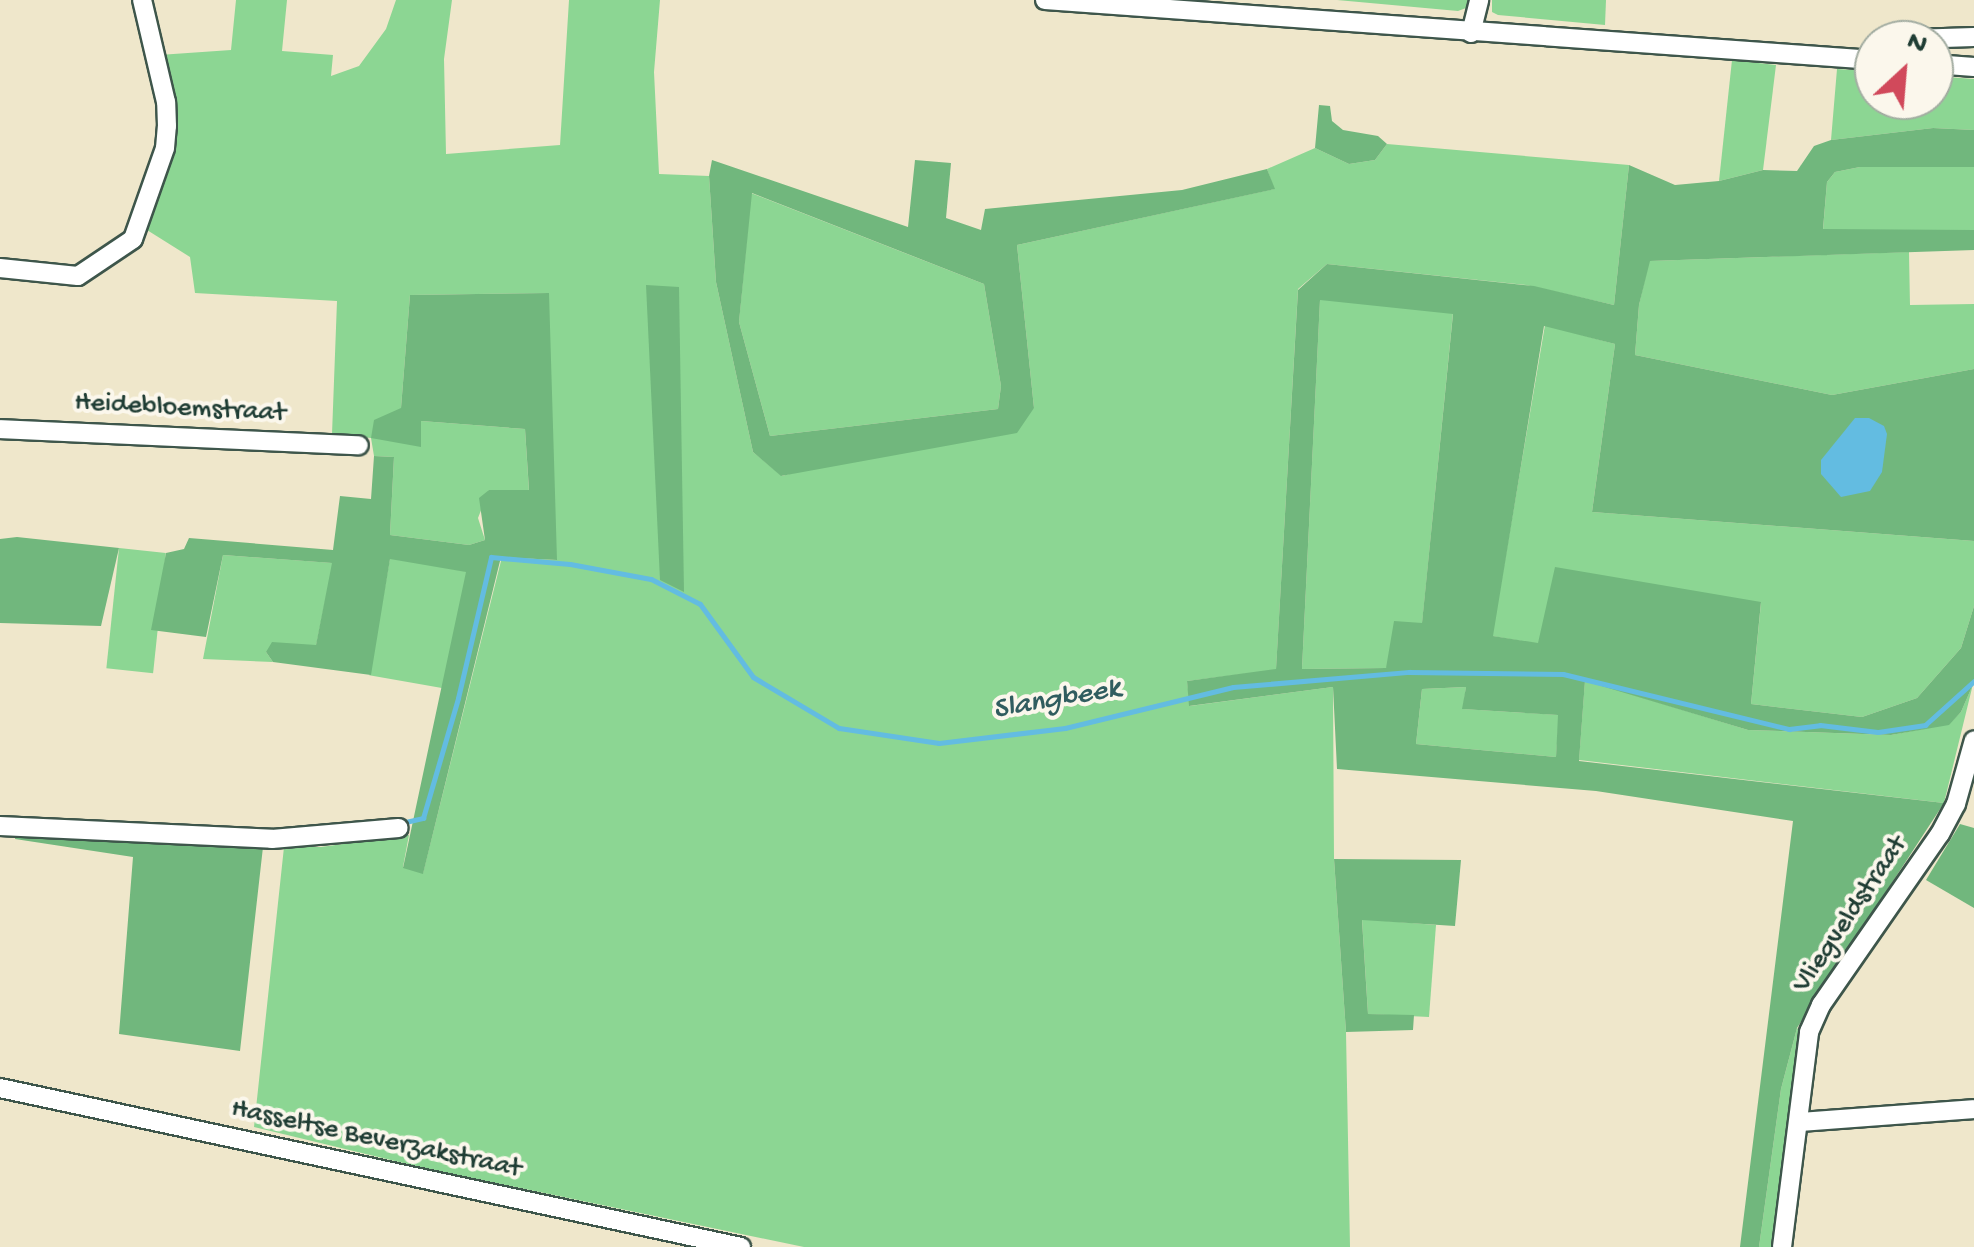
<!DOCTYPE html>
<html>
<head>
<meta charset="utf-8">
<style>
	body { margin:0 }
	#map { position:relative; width:1974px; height:1247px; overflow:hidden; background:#efe7cb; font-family:"Gochi Hand",sans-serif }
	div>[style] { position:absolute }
	.green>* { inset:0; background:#8cd693; transform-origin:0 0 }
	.forest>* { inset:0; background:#71b77d }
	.water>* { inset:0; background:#63bce1 }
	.stream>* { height:5px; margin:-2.5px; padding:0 2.5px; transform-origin:2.5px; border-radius:2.5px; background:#63bce1 }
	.roads { filter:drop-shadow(2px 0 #3e564b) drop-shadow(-2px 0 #3e564b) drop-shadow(0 2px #3e564b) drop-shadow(0 -2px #3e564b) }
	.minor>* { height:18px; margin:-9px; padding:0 9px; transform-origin:9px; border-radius:9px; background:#fff }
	span { translate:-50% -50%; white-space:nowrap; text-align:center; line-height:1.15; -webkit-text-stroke:8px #fbf7ec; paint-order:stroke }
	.street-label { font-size:28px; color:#1f3d34 }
	.water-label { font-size:30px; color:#305d5f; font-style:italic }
	.north { position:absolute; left:1854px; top:20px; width:100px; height:100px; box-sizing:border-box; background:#fbf7ec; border:2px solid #a3ada2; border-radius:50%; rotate:26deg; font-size:28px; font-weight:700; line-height:40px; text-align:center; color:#1f3d34 }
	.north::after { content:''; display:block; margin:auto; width:35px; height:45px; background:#d1495b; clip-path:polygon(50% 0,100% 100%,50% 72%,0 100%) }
</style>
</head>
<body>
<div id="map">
	<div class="green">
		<div style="clip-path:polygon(236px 0,287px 0,282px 51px,333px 55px,331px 76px,359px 66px,386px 29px,396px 0,452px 0,444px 59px,446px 154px,560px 145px,569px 0,660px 0,654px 72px,659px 174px,709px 176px,716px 282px,753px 452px,782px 476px,1034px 408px,1017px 245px,1274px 189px,1267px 169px,1315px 148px,1349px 164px,1375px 160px,1387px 144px,1629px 165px,1614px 305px,1526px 285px,1327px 264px,1298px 289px,1276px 670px,1187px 681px,1190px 706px,1333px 687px,1334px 859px,1346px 1032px,1350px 1247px,804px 1247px,428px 1169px,254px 1127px,284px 847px,321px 847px,409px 835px,403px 867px,423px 873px,502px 557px,556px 560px,548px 293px,410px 295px,401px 408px,421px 446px,421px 421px,525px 429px,529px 491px,489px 490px,478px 518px,485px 540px,469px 545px,390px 535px,394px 457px,374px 456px,371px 438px,332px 434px,337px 301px,195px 293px,190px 257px,147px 230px,165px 170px,159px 55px,231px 50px)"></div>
		<div style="clip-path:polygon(1337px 0,1468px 0,1466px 8px,1458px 11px)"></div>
		<div style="clip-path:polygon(1492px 0,1606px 0,1605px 25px,1498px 15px,1492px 12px)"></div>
		<div style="clip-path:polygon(1732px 60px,1776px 65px,1763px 170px,1719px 181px)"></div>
		<div style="clip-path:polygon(1837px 69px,1874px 71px,1874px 100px,1934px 100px,1934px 76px,1974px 79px,1974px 130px,1933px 128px,1831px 140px)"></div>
		<div style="clip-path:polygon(1860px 167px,1974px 167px,1974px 230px,1823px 230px,1827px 182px,1835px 172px)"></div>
		<div style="clip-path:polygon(751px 193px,984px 284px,1001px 386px,998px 409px,770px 436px,739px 322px)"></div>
		<div style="clip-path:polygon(1909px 252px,1910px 305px,1974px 304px,1974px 369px,1832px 395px,1635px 355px,1639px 305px,1649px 261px)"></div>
		<div style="clip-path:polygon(1320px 299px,1453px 313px,1422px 624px,1386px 668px,1302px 669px)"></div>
		<div style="clip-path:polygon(1545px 325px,1615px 344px,1592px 512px,1974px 541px,1974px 606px,1961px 648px,1917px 698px,1862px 717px,1751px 704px,1761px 603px,1556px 568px,1539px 644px,1492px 636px)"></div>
		<div style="left:119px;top:548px;width:47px;height:121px;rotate:6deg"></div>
		<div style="clip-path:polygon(223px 555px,333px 563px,316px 646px,266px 652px,273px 662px,203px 659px)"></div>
		<div style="left:390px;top:558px;width:78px;height:119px;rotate:10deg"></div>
		<div style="clip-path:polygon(1585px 680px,1748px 730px,1891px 735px,1949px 724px,1961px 712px,1973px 684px,1944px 803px,1579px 760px)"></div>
		<div style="clip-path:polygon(1466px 687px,1463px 709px,1559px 715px,1556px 757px,1416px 744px,1422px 689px)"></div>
		<div style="clip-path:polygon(1362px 919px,1436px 925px,1429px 1017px,1368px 1014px)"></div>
		<div style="clip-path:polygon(1797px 1028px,1802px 1033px,1775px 1247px,1759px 1247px,1781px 1089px)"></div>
	</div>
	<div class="forest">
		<div style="clip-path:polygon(1319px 105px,1330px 106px,1332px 121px,1343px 130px,1378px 136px,1387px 144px,1375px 160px,1349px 164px,1315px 148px)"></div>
		<div style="clip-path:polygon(evenodd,1933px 128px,1974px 130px,1974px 167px,1860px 167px,1835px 172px,1827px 182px,1823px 229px,1974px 230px,1974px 250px,1650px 261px,1639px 305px,1635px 355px,1832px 395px,1974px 369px,1974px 541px,1592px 512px,1615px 344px,1544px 326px,1493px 636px,1538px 643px,1555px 567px,1761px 602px,1751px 704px,1862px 717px,1917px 698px,1961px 648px,1974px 606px,1974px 682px,1961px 712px,1949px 725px,1891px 735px,1748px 730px,1585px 681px,1579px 761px,1944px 803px,1797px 1028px,1781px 1089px,1759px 1247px,1740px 1247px,1793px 821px,1596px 791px,1337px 769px,1333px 687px,1189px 706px,1187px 681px,1276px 669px,1298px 290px,1327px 264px,1534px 286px,1614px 305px,1629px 165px,1675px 185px,1719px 181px,1763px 170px,1797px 171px,1814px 146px,1831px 140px,1933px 128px,1320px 300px,1453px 314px,1422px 623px,1394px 621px,1386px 668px,1302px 669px,1320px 300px,1933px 128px,1466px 687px,1462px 709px,1558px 715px,1556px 757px,1416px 744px,1422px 689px,1466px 687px)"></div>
		<div style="clip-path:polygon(evenodd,712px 160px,908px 227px,915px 160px,951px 163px,946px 218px,981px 230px,985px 209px,1182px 190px,1267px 169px,1275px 189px,1017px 245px,1034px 408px,1017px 433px,781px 476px,753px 452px,716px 282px,709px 176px,712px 160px,752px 193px,984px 284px,1001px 386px,998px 409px,770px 436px,739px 322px,752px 193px)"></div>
		<div style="clip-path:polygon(646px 285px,679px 287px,684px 592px,660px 580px)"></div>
		<div style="clip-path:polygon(549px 293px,557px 560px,501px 557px,423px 874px,403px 868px,466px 572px,390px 559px,371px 675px,273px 662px,266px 652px,272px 642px,316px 645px,332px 563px,223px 555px,206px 637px,151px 630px,166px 553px,184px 549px,189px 538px,333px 550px,340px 496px,371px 499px,374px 456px,394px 457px,390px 535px,469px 545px,485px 540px,479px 498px,489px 490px,529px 490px,525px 429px,421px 421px,421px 447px,371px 438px,374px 420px,401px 408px,410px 295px)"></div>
		<div style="clip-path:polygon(17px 537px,119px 548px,101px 626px,0 623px,0 539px)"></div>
		<div style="clip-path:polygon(1960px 824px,1974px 828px,1974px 908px,1926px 880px)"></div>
		<div style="clip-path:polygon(16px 832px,263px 847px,240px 1051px,119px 1034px,133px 857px,15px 839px)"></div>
		<div style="clip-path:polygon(1334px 859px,1461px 860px,1455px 926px,1362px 920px,1368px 1014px,1414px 1015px,1413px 1030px,1346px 1032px)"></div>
	</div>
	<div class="water">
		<div style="clip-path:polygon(1855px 418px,1869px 418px,1884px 426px,1887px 434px,1882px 472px,1870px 491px,1841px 497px,1821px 474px,1821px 460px)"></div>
	</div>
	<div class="stream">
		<div style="left:401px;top:823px;width:23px;rotate:-13deg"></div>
		<div style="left:423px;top:818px;width:125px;rotate:-73.7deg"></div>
		<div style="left:458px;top:698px;width:145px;rotate:-76.8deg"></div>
		<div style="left:491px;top:557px;width:79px;rotate:5.1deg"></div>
		<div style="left:570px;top:564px;width:82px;rotate:10.5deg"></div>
		<div style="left:651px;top:579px;width:55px;rotate:27deg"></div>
		<div style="left:700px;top:604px;width:90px;rotate:54deg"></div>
		<div style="left:753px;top:677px;width:100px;rotate:30.7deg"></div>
		<div style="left:839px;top:728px;width:101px;rotate:8.5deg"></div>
		<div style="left:939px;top:743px;width:127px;rotate:-6.8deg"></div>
		<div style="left:1065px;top:728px;width:173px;rotate:-13.7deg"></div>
		<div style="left:1233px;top:687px;width:177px;rotate:-4.9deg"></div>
		<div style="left:1409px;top:672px;width:154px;rotate:0.7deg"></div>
		<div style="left:1563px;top:674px;width:233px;rotate:13.7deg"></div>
		<div style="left:1789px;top:729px;width:31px;rotate:-7deg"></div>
		<div style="left:1820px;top:725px;width:58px;rotate:6.9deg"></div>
		<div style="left:1878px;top:732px;width:48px;rotate:-8.5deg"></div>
		<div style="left:1925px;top:725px;width:66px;rotate:-41.9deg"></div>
	</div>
	<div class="roads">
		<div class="minor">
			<div style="left:1045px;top:0;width:831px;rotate:4.14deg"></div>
			<div style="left:1471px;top:33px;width:34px;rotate:-76deg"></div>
			<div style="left:1881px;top:40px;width:93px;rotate:-1.8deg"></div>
			<div style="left:1934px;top:64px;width:40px;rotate:4.3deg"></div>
			<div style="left:0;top:268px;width:78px;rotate:5.9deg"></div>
			<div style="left:78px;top:276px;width:66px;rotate:-33.9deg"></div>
			<div style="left:133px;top:239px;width:96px;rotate:-70.6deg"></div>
			<div style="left:165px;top:148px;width:22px;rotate:-85deg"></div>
			<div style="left:167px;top:126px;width:24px;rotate:-92deg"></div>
			<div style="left:166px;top:102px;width:105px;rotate:-103.2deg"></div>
			<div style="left:0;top:429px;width:359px;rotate:2.6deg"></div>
			<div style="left:0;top:826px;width:272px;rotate:2.7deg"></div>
			<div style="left:272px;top:839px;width:127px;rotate:-5deg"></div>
			<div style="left:0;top:1088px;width:758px;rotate:12.11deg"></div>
			<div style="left:1799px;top:1122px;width:175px;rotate:-4.2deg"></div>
			<div style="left:1782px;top:1247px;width:217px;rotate:-82.8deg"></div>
			<div style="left:1809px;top:1032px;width:30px;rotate:-66deg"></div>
			<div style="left:1821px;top:1005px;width:208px;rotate:-55.2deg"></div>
			<div style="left:1940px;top:834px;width:34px;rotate:-62deg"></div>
			<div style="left:1956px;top:804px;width:66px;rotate:-74.3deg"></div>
		</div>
	</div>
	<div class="street-label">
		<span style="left:180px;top:409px;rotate:3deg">Heidebloemstraat</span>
		<span style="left:1851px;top:915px;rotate:-56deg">Vliegveldstraat</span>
		<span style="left:376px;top:1140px;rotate:12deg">Hasseltse Beverzakstraat</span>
	</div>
	<div class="water-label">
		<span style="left:1057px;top:701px;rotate:-10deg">Slangbeek</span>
	</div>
	<div class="north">N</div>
</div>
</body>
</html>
